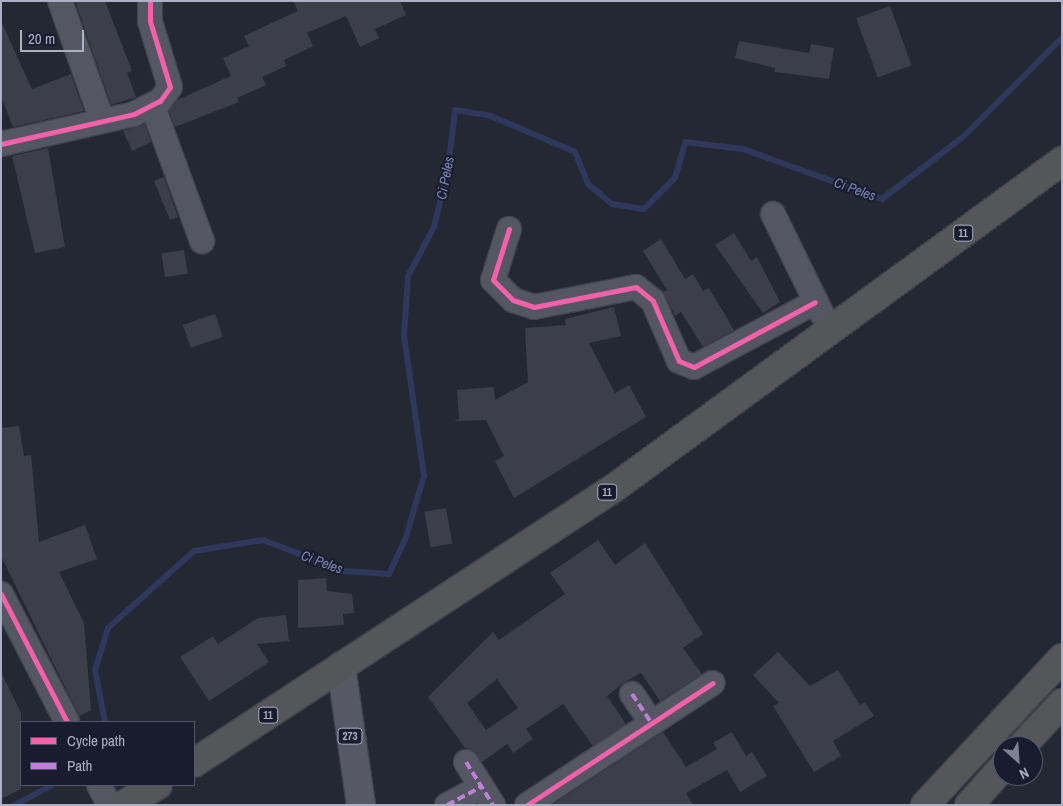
<!DOCTYPE html>
<html>
<head>
<meta charset="utf-8">
<style>
	body { margin:0 }
	#map { position:relative; width:1063px; height:806px; overflow:hidden; background:#242833; font-family:"Archivo Narrow",sans-serif }
	div>[style] { position:absolute }
	.stream>* { height:6px; margin:-3px; padding:0 3px; transform-origin:3px; border-radius:3px; background:#2e375c }
	.building>* { inset:0; background:#3c3f49; transform-origin:0 0 }
	.roads { filter:drop-shadow(1px 0 #40434c) drop-shadow(-1px 0 #40434c) drop-shadow(0 1px #40434c) drop-shadow(0 -1px #40434c) }
	.street>* { height:24px; margin:-12px; padding:0 12px; transform-origin:12px; border-radius:12px; background:#545662 }
	.primary>* { height:28px; margin:-14px; padding:0 14px; transform-origin:14px; border-radius:14px; background:#565963 }
	.highway>* { height:28px; margin:-14px; padding:0 14px; transform-origin:14px; border-radius:14px; background:#54565a }
	.quiet>* { height:4px; margin-top:-2px; transform-origin:0; background:repeating-linear-gradient(90deg,#c07fdc 0 8px,transparent 0 12px) }
	.cycleway>* { height:5px; margin:-2.5px; padding:0 2.5px; transform-origin:2.5px; border-radius:2.5px; background:#f560ab }
	span { translate:-50% -50%; white-space:nowrap; text-align:center; line-height:1.15; -webkit-text-stroke:4px #181c2e; paint-order:stroke }
	.shield-label span { padding:1px 4px; background:#181c2e; border:1px solid; border-radius:4px; -webkit-text-stroke-width:0 }
	.shield-label { font-size:11px; color:#acb1c6; font-weight:700 }
	.water-label { font-size:14px; color:#7a87b5; font-style:italic }
	.frame { position:absolute; inset:0; border:2px solid #acb1c6; pointer-events:none }
	.legend { position:absolute; left:20px; top:721px; width:175px; height:65px; box-sizing:border-box; background:#181c2e; border:1px solid #53586b; margin:0; padding:6px 9px; list-style:none; font-size:15px; color:#acb1c6 }
	.legend li { display:flex; align-items:center; gap:10px; height:25px }
	.legend b { width:25px; border:1px solid #53586b }
	.north { position:absolute; left:993px; top:736px; width:50px; height:50px; box-sizing:border-box; background:#181c2e; border:1px solid #53586b; border-radius:50%; rotate:154deg; font-size:14px; font-weight:700; line-height:20px; text-align:center; color:#acb1c6 }
	.north::after { content:''; display:block; margin:auto; width:18px; height:22px; background:#7c8193; clip-path:polygon(50% 0,100% 100%,50% 72%,0 100%) }
	.scale { position:absolute; left:20px; top:30px; width:64px; height:22px; box-sizing:border-box; border:2px solid #acb1c6; border-top:0; padding-left:6px; font-size:15px; line-height:18px; white-space:nowrap; color:#acb1c6; -webkit-text-stroke:4px #181c2e; paint-order:stroke }
</style>
</head>
<body>
<div id="map">
	<div class="stream">
		<div style="left:105px;top:722px;width:53px;rotate:-100.9deg"></div>
		<div style="left:95px;top:670px;width:44px;rotate:-72.8deg"></div>
		<div style="left:108px;top:628px;width:115px;rotate:-41.8deg"></div>
		<div style="left:194px;top:551px;width:70px;rotate:-9.1deg"></div>
		<div style="left:263px;top:540px;width:87px;rotate:20.9deg"></div>
		<div style="left:344px;top:571px;width:45px;rotate:3.8deg"></div>
		<div style="left:389px;top:574px;width:38px;rotate:-65deg"></div>
		<div style="left:405px;top:540px;width:67px;rotate:-73.5deg"></div>
		<div style="left:424px;top:476px;width:141px;rotate:-98.1deg"></div>
		<div style="left:404px;top:336px;width:60px;rotate:-86.2deg"></div>
		<div style="left:408px;top:276px;width:55px;rotate:-62deg"></div>
		<div style="left:434px;top:227px;width:60px;rotate:-76.4deg"></div>
		<div style="left:448px;top:169px;width:59px;rotate:-83.2deg"></div>
		<div style="left:455px;top:110px;width:36px;rotate:9deg"></div>
		<div style="left:491px;top:116px;width:91px;rotate:23.2deg"></div>
		<div style="left:575px;top:152px;width:35px;rotate:68deg"></div>
		<div style="left:588px;top:184px;width:31px;rotate:40deg"></div>
		<div style="left:612px;top:204px;width:32px;rotate:9deg"></div>
		<div style="left:644px;top:209px;width:44px;rotate:-45deg"></div>
		<div style="left:675px;top:178px;width:37px;rotate:-74deg"></div>
		<div style="left:685px;top:142px;width:58px;rotate:6.9deg"></div>
		<div style="left:743px;top:149px;width:148px;rotate:19.8deg"></div>
		<div style="left:882px;top:199px;width:103px;rotate:-37.5deg"></div>
		<div style="left:964px;top:136px;width:139px;rotate:-45deg"></div>
		<div style="left:15px;top:805px;width:42px;rotate:-28.4deg"></div>
	</div>
	<div class="building">
		<div style="clip-path:polygon(75px 1px,105px 1px,132px 71px,127px 73px,136px 97px,111px 105px)"></div>
		<div style="clip-path:polygon(293px 1px,400px 1px,406px 15px,375px 29px,379px 38px,360px 47px,346px 16px,307px 33px,313px 46px,284px 60px,286px 66px,262px 77px,266px 85px,237px 98px,239px 102px,175px 127px,169px 111px,177px 100px,231px 76px,223px 58px,249px 46px,244px 36px,298px 11px)"></div>
		<div style="left:890px;top:6px;width:63px;height:36px;rotate:70deg"></div>
		<div style="clip-path:polygon(1px 21px,32px 89px,71px 74px,84px 111px,13px 127px,1px 96px)"></div>
		<div style="clip-path:polygon(739px 41px,809px 53px,811px 44px,834px 48px,829px 79px,775px 72px,775px 68px,735px 58px)"></div>
		<div style="clip-path:polygon(145px 124px,151px 142px,132px 151px,123px 131px)"></div>
		<div style="clip-path:polygon(48px 148px,65px 247px,35px 253px,12px 156px)"></div>
		<div style="clip-path:polygon(164px 177px,178px 217px,170px 220px,154px 181px)"></div>
		<div style="clip-path:polygon(734px 233px,751px 261px,757px 257px,780px 302px,763px 313px,715px 245px)"></div>
		<div style="clip-path:polygon(661px 239px,685px 279px,693px 274px,703px 291px,709px 288px,734px 330px,703px 347px,681px 312px,675px 316px,663px 292px,667px 290px,643px 251px)"></div>
		<div style="left:184px;top:250px;width:24px;height:23px;rotate:81deg"></div>
		<div style="clip-path:polygon(614px 307px,621px 336px,589px 343px,615px 393px,629px 385px,646px 417px,514px 498px,495px 461px,504px 456px,486px 420px,454px 421px,459px 419px,457px 390px,494px 387px,495px 400px,528px 382px,525px 328px,566px 325px,565px 319px)"></div>
		<div style="left:215px;top:314px;width:24px;height:34px;rotate:71deg"></div>
		<div style="clip-path:polygon(19px 426px,24px 456px,31px 455px,39px 542px,85px 525px,97px 559px,59px 572px,84px 623px,91px 710px,79px 716px,1px 556px,1px 428px)"></div>
		<div style="left:446px;top:508px;width:36px;height:22px;rotate:80deg"></div>
		<div style="clip-path:polygon(evenodd,598px 540px,615px 565px,645px 543px,703px 634px,683px 648px,702px 674px,660px 701px,641px 673px,625px 682px,607px 696px,626px 724px,593px 746px,563px 704px,526px 729px,533px 739px,513px 753px,507px 744px,482px 762px,473px 750px,465px 748px,428px 697px,493px 632px,499px 640px,565px 594px,550px 573px,598px 540px,497px 679px,518px 708px,486px 730px,467px 703px,497px 679px)"></div>
		<div style="clip-path:polygon(326px 578px,327px 591px,352px 594px,354px 613px,343px 614px,344px 625px,298px 628px,298px 580px)"></div>
		<div style="clip-path:polygon(286px 615px,289px 641px,257px 644px,269px 662px,209px 701px,180px 657px,213px 636px,218px 644px,258px 618px)"></div>
		<div style="clip-path:polygon(778px 652px,810px 686px,838px 670px,860px 705px,865px 702px,874px 716px,833px 741px,841px 756px,814px 772px,773px 706px,779px 703px,753px 675px)"></div>
		<div style="clip-path:polygon(1px 672px,21px 713px,21px 789px,1px 799px)"></div>
		<div style="clip-path:polygon(663px 732px,686px 767px,717px 749px,713px 743px,732px 732px,746px 756px,752px 752px,767px 776px,740px 792px,727px 770px,686px 793px,693px 805px,552px 805px)"></div>
	</div>
	<div class="roads">
		<div class="street">
			<div style="left:60px;top:1px;width:126px;rotate:70.6deg"></div>
			<div style="left:153px;top:107px;width:143px;rotate:69.9deg"></div>
			<div style="left:1px;top:144px;width:136px;rotate:-12.7deg"></div>
			<div style="left:134px;top:114px;width:29px;rotate:-27deg"></div>
			<div style="left:160px;top:101px;width:17px;rotate:-54deg"></div>
			<div style="left:170px;top:87px;width:69px;rotate:-106.9deg"></div>
			<div style="left:150px;top:21px;width:20px;rotate:-90deg"></div>
			<div style="left:773px;top:214px;width:111px;rotate:63.9deg"></div>
			<div style="left:509px;top:229px;width:53px;rotate:107.4deg"></div>
			<div style="left:493px;top:280px;width:28px;rotate:45deg"></div>
			<div style="left:513px;top:300px;width:22px;rotate:18deg"></div>
			<div style="left:534px;top:307px;width:104px;rotate:-11.1deg"></div>
			<div style="left:636px;top:287px;width:22px;rotate:39deg"></div>
			<div style="left:653px;top:301px;width:65px;rotate:66.6deg"></div>
			<div style="left:679px;top:361px;width:16px;rotate:22deg"></div>
			<div style="left:694px;top:367px;width:137px;rotate:-28.2deg"></div>
			<div style="left:1px;top:594px;width:144px;rotate:62.7deg"></div>
			<div style="left:632px;top:694px;width:32px;rotate:56deg"></div>
			<div style="left:466px;top:762px;width:51px;rotate:57.9deg"></div>
			<div style="left:99px;top:785px;width:22px;rotate:63deg"></div>
			<div style="left:447px;top:805px;width:38px;rotate:-28deg"></div>
			<div style="left:527px;top:805px;width:222px;rotate:-33.3deg"></div>
		</div>
		<div class="primary">
			<div style="left:341px;top:666px;width:140px;rotate:81.8deg"></div>
		</div>
		<div class="highway">
			<div style="left:1022px;top:746px;width:59px;rotate:-47.1deg"></div>
			<div style="left:194px;top:763px;width:502px;rotate:-33.22deg"></div>
			<div style="left:614px;top:488px;width:555px;rotate:-36.13deg"></div>
			<div style="left:123px;top:805px;width:40px;rotate:-29.7deg"></div>
			<div style="left:925px;top:805px;width:201px;rotate:-47deg"></div>
			<div style="left:969px;top:805px;width:51px;rotate:-48.2deg"></div>
		</div>
	</div>
	<div class="quiet">
		<div style="left:632px;top:694px;width:32px;rotate:56deg"></div>
		<div style="left:466px;top:762px;width:51px;rotate:57.9deg"></div>
		<div style="left:447px;top:805px;width:38px;rotate:-28deg"></div>
	</div>
	<div class="cycleway">
		<div style="left:1px;top:144px;width:136px;rotate:-12.7deg"></div>
		<div style="left:134px;top:114px;width:29px;rotate:-27deg"></div>
		<div style="left:160px;top:101px;width:17px;rotate:-54deg"></div>
		<div style="left:170px;top:87px;width:69px;rotate:-106.9deg"></div>
		<div style="left:150px;top:21px;width:20px;rotate:-90deg"></div>
		<div style="left:509px;top:229px;width:53px;rotate:107.4deg"></div>
		<div style="left:493px;top:280px;width:28px;rotate:45deg"></div>
		<div style="left:513px;top:300px;width:22px;rotate:18deg"></div>
		<div style="left:534px;top:307px;width:104px;rotate:-11.1deg"></div>
		<div style="left:636px;top:287px;width:22px;rotate:39deg"></div>
		<div style="left:653px;top:301px;width:65px;rotate:66.6deg"></div>
		<div style="left:679px;top:361px;width:16px;rotate:22deg"></div>
		<div style="left:694px;top:367px;width:137px;rotate:-28.2deg"></div>
		<div style="left:1px;top:594px;width:144px;rotate:62.7deg"></div>
		<div style="left:527px;top:805px;width:222px;rotate:-33.3deg"></div>
	</div>
	<div class="shield-label">
		<span style="left:963px;top:233px">11</span>
		<span style="left:607px;top:492px">11</span>
		<span style="left:268px;top:715px">11</span>
		<span style="left:350px;top:736px">273</span>
	</div>
	<div class="water-label">
		<span style="left:445px;top:178px;rotate:-79deg">Ci Peles</span>
		<span style="left:855px;top:189px;rotate:20deg">Ci Peles</span>
		<span style="left:322px;top:562px;rotate:20deg">Ci Peles</span>
	</div>
	<div class="frame"></div>
	<ul class="legend">
	<li><b style="height:6px;background:#f560ab"></b>Cycle path</li>
	<li><b style="height:6px;background:#c07fdc"></b>Path</li>
	</ul>
	<div class="north">N</div>
	<div class="scale">20 m</div>
</div>
</body>
</html>
